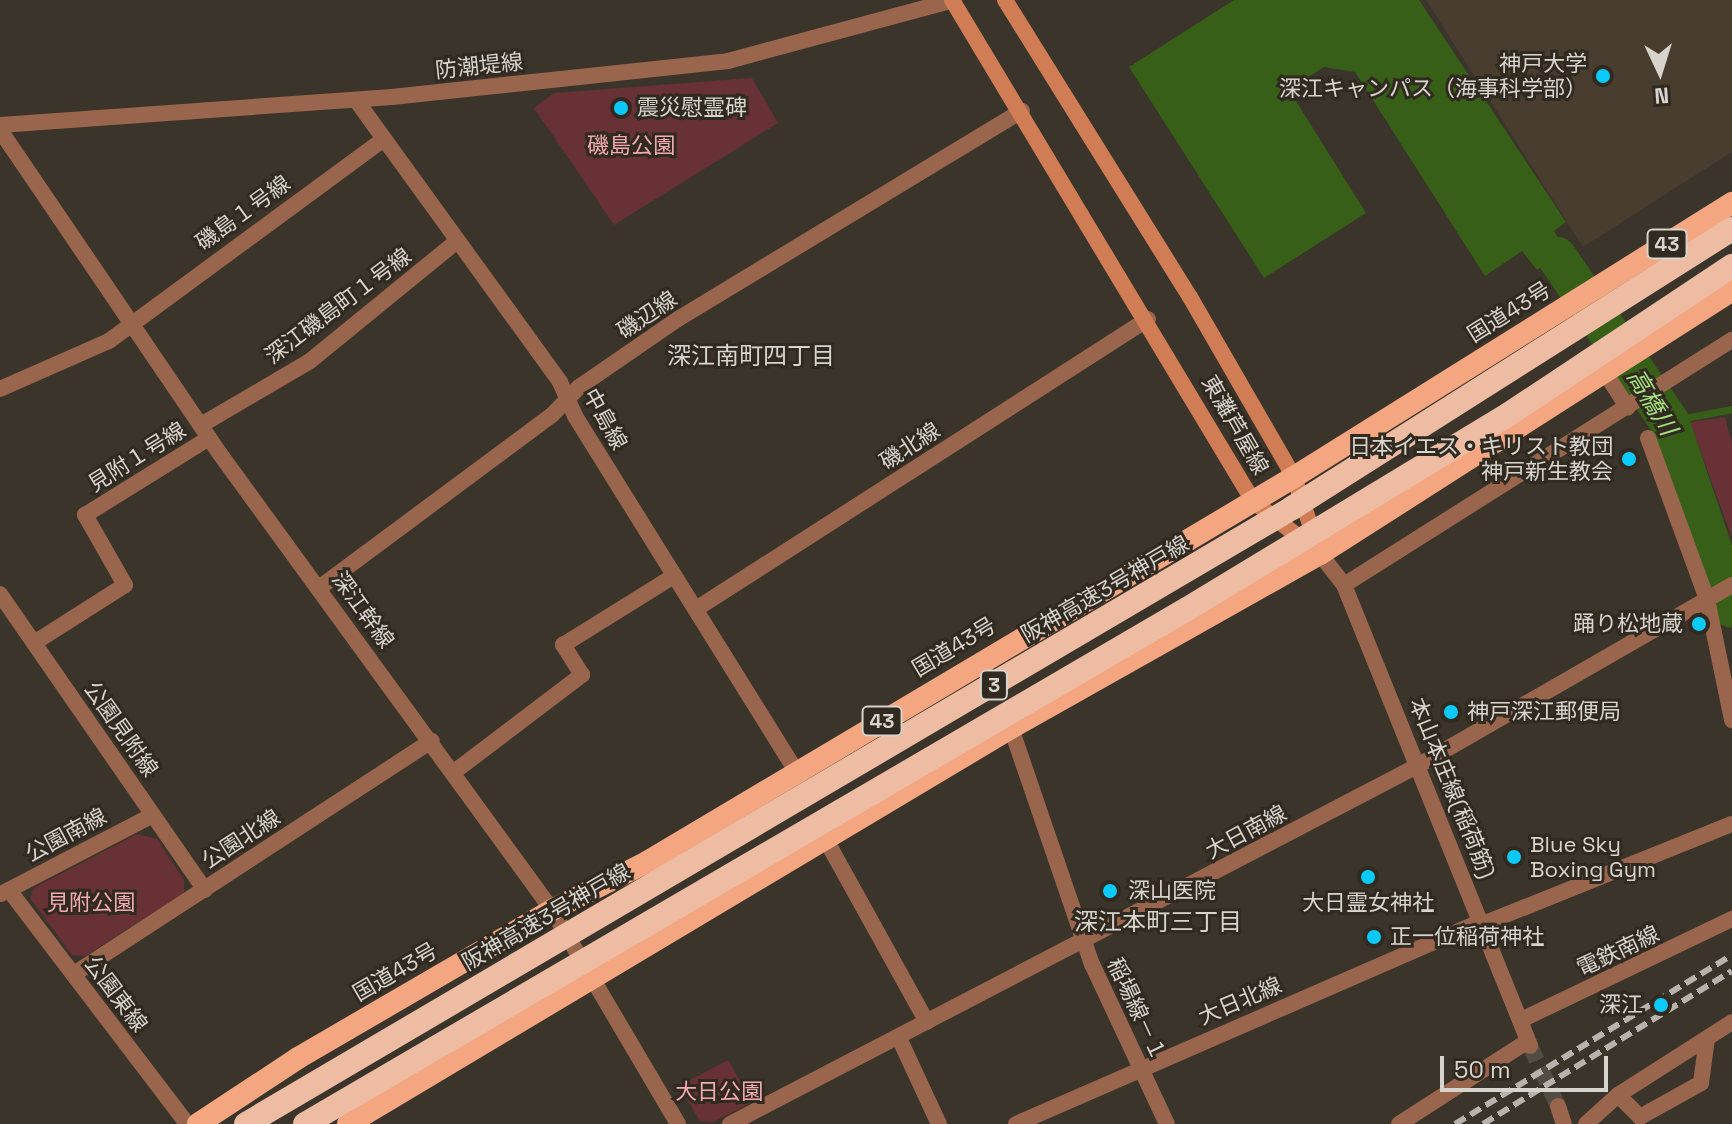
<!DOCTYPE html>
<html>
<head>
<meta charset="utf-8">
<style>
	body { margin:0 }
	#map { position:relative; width:1732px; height:1124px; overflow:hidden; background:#3b342b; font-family:"Space Grotesk","Noto Sans JP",sans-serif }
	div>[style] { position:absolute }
	.built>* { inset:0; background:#483d2e }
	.green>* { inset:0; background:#673136 }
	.water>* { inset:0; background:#375f17 }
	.stream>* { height:7px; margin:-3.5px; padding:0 3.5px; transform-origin:3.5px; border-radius:3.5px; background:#375f17 }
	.river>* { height:40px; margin:-20px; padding:0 20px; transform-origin:20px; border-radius:20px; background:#375f17 }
	.tertiary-tunnel>* { height:16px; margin-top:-8px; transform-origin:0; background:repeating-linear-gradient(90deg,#524c43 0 16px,transparent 0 24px) }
	.minor>* { height:16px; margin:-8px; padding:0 8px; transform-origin:8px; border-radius:8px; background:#99654c }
	.tertiary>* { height:16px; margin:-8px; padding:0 8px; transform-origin:8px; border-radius:8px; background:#99654c }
	.secondary>* { height:16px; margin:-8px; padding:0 8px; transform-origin:8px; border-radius:8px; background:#d07d56 }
	.trunk>* { height:22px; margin:-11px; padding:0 11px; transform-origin:11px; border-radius:11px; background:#f4a680 }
	.rail>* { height:6px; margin-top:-3px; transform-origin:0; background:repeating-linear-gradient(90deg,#b7b2ac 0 12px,transparent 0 18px) }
	.motorway-bridge>* { height:24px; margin:-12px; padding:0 12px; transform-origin:12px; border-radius:12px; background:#eebba3 }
	.dots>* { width:22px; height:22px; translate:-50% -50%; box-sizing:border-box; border:4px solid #312a21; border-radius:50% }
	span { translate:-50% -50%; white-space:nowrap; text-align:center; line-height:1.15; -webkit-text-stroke:6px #312a21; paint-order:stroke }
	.shield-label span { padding:2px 6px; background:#312a21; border:2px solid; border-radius:6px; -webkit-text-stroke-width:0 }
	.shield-label { font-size:20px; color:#d7d3cd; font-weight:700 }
	.poi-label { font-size:22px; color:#d7d3cd }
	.right { translate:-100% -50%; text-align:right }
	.left { translate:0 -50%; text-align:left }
	.street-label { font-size:22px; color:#d7d3cd }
	.park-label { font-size:22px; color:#f2aaae }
	.neighbourhood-label { font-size:24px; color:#d7d3cd }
	.water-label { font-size:24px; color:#a5e080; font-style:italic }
	.north { position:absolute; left:1620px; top:32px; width:80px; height:80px; -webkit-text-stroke:6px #312a21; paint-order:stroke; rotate:176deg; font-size:22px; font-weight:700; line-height:32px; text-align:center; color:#d7d3cd }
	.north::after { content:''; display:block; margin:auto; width:28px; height:36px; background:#d7d3cd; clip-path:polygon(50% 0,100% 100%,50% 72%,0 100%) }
	.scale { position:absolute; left:1440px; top:1056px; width:168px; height:36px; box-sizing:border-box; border:4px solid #d7d3cd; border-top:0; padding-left:10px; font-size:24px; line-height:28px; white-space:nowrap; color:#d7d3cd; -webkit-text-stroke:6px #312a21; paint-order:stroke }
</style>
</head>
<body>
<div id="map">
	<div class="built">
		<div style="clip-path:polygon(1426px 0,1732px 0,1732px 152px,1583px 247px)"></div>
	</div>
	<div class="green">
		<div style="clip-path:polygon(752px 78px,778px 123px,614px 225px,534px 108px,554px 93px)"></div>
		<div style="clip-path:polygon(1725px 417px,1732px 443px,1732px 538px,1690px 422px)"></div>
		<div style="clip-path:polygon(137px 834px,157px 839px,184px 880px,184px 893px,85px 956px,72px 955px,30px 898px,34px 888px)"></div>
		<div style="clip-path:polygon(728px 1060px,752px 1102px,713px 1122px,700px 1121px,679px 1086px)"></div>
	</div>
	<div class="water">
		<div style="clip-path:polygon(1234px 0,1419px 0,1566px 222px,1554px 231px,1566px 250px,1537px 270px,1522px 251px,1485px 276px,1355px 72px,1324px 67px,1289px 90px,1366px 213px,1264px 278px,1129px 67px)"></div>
	</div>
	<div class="stream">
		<div style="left:1669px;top:421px;width:64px;rotate:-10.8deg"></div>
	</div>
	<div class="river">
		<div style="left:1557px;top:257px;width:199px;rotate:55.7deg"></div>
		<div style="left:1669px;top:421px;width:197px;rotate:71.4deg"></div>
	</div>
	<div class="tertiary-tunnel">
		<div style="left:1530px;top:1046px;width:66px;rotate:65deg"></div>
	</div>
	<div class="minor">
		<div style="left:356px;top:100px;width:348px;rotate:54.1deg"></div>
		<div style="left:560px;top:382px;width:37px;rotate:66deg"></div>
		<div style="left:575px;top:416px;width:420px;rotate:58.1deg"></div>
		<div style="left:0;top:125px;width:393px;rotate:-4.1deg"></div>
		<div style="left:392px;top:97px;width:338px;rotate:-6.1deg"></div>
		<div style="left:728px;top:61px;width:234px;rotate:-15.1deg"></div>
		<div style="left:0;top:130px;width:233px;rotate:55.8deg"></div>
		<div style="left:1606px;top:374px;width:40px;rotate:57.1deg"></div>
		<div style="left:0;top:389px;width:119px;rotate:-23.8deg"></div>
		<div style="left:109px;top:341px;width:338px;rotate:-36.3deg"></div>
		<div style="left:201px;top:425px;width:126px;rotate:-30.4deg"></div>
		<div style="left:310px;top:361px;width:190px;rotate:-39.2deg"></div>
		<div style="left:1648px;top:438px;width:171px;rotate:69.9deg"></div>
		<div style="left:1707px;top:599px;width:124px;rotate:78.3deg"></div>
		<div style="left:1344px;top:585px;width:459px;rotate:-32.3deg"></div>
		<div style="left:319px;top:588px;width:290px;rotate:-36.6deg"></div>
		<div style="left:552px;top:415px;width:39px;rotate:-46deg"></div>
		<div style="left:579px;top:387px;width:120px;rotate:-34.5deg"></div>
		<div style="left:678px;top:319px;width:402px;rotate:-31.2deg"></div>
		<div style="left:0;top:594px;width:360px;rotate:55.3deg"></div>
		<div style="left:696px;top:609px;width:537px;rotate:-32.68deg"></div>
		<div style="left:34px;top:643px;width:108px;rotate:-32.5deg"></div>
		<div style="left:125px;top:585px;width:81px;rotate:-119.7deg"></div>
		<div style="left:85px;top:515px;width:146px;rotate:-31.8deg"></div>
		<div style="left:1011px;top:728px;width:250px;rotate:71.1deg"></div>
		<div style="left:1092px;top:964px;width:177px;rotate:64.9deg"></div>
		<div style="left:454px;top:772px;width:161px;rotate:-37.2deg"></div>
		<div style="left:582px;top:675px;width:36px;rotate:-122deg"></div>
		<div style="left:563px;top:645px;width:131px;rotate:-31.9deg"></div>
		<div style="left:826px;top:840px;width:208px;rotate:61deg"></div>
		<div style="left:9px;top:890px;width:294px;rotate:52.7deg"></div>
		<div style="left:1px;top:894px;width:171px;rotate:-27.5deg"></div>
		<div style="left:1483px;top:924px;width:268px;rotate:-21.9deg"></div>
		<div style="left:74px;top:974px;width:427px;rotate:-33.1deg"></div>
		<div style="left:1521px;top:1020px;width:234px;rotate:-25.6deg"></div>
		<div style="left:899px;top:1038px;width:95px;rotate:65.1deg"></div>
		<div style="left:1618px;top:1095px;width:31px;rotate:45deg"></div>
		<div style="left:1640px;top:1117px;width:70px;rotate:-29.1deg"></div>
		<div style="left:1701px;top:1083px;width:45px;rotate:-82.4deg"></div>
		<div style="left:730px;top:1124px;width:777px;rotate:-27.52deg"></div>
		<div style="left:1419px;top:765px;width:361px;rotate:-29.9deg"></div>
		<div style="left:1016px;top:1124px;width:508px;rotate:-23.54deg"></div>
		<div style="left:1399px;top:1124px;width:153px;rotate:-32.8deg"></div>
		<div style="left:1586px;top:1124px;width:43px;rotate:-42.2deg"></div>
		<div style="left:1618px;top:1095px;width:135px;rotate:-32.6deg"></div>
	</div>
	<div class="tertiary">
		<div style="left:131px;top:323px;width:158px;rotate:55.8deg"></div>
		<div style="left:220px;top:454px;width:564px;rotate:53.94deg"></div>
		<div style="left:552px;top:910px;width:248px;rotate:59.5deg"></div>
		<div style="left:1320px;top:554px;width:39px;rotate:52deg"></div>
		<div style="left:1344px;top:585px;width:497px;rotate:68deg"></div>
		<div style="left:1558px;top:1106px;width:19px;rotate:72deg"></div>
	</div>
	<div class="secondary">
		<div style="left:952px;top:0;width:584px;rotate:59deg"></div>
		<div style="left:1253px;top:501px;width:71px;rotate:38.2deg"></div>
		<div style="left:1005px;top:0;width:350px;rotate:58.1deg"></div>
		<div style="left:1190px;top:297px;width:208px;rotate:60deg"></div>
		<div style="left:1294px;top:477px;width:69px;rotate:71.3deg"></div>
	</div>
	<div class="trunk">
		<div style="left:198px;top:1124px;width:120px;rotate:-33.4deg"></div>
		<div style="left:298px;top:1058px;width:294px;rotate:-30.2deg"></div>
		<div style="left:552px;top:910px;width:106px;rotate:-26.8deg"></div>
		<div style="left:647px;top:862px;width:753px;rotate:-30.75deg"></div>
		<div style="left:1294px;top:477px;width:517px;rotate:-32.03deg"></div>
		<div style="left:348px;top:1124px;width:772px;rotate:-30.85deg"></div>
		<div style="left:1011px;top:728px;width:355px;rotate:-29.4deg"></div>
		<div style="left:1320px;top:554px;width:489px;rotate:-32.6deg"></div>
	</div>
	<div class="rail">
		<div style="left:1455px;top:1124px;width:324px;rotate:-31.4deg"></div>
		<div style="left:1483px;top:1124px;width:292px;rotate:-31.6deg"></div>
	</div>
	<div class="motorway-bridge">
		<div style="left:246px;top:1124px;width:1214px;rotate:-30.49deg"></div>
		<div style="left:1292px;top:508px;width:521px;rotate:-32.38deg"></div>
		<div style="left:305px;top:1124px;width:1021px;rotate:-30.28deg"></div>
		<div style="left:1187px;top:609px;width:376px;rotate:-31.2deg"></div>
		<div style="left:1509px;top:414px;width:268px;rotate:-33.6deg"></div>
	</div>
	<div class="dots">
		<div style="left:1603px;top:76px;background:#0bcafa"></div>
		<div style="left:621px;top:108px;background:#0bcafa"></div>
		<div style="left:1629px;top:459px;background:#0bcafa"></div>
		<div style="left:1699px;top:624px;background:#0bcafa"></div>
		<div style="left:1451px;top:712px;background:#0bcafa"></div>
		<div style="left:1514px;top:857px;background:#0bcafa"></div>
		<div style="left:1368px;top:877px;background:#0bcafa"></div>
		<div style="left:1110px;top:891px;background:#0bcafa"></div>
		<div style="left:1374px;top:937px;background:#0bcafa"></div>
		<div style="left:1661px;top:1005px;background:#0bcafa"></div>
	</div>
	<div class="shield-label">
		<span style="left:1667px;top:244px">43</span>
		<span style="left:994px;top:685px">3</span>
		<span style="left:882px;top:721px">43</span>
	</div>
	<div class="poi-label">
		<span class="right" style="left:1587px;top:76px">神戸大学<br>深江キャンパス（海事科学部）</span>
		<span class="left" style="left:637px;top:108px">震災慰霊碑</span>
		<span class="right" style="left:1613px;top:459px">日本イエス・キリスト教団<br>神戸新生教会</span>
		<span class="right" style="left:1683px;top:624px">踊り松地蔵</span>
		<span class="left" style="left:1467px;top:712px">神戸深江郵便局</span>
		<span class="left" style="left:1530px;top:857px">Blue Sky<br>Boxing Gym</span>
		<span class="left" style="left:1128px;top:891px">深山医院</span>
		<span style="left:1368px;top:903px">大日霊女神社</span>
		<span class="left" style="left:1390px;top:937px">正一位稲荷神社</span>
		<span class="right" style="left:1643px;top:1005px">深江</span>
	</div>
	<div class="street-label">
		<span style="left:479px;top:66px;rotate:-6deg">防潮堤線</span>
		<span style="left:243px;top:213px;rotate:-36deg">磯島１号線</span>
		<span style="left:338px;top:306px;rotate:-37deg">深江磯島町１号線</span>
		<span style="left:1509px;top:312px;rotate:-32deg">国道43号</span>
		<span style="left:647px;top:315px;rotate:-34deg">磯辺線</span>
		<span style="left:605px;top:419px;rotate:61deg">中島線</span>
		<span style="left:1235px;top:425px;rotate:60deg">東灘芦屋線</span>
		<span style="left:910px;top:446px;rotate:-33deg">磯北線</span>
		<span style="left:137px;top:457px;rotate:-32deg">見附１号線</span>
		<span style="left:1105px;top:589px;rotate:-30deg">阪神高速3号神戸線</span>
		<span style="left:363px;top:610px;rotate:54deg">深江幹線</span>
		<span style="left:954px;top:647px;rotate:-31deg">国道43号</span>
		<span style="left:121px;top:729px;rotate:55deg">公園見附線</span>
		<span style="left:1452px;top:788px;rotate:68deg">本山本庄線(稲荷筋)</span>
		<span style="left:1246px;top:832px;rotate:-28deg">大日南線</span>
		<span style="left:66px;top:835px;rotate:-28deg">公園南線</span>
		<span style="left:241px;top:839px;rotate:-33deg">公園北線</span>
		<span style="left:546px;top:917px;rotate:-30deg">阪神高速3号神戸線</span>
		<span style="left:1618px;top:951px;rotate:-25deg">電鉄南線</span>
		<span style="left:395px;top:972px;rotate:-30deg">国道43号</span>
		<span style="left:116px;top:994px;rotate:53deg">公園東線</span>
		<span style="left:1240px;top:1001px;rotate:-23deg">大日北線</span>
		<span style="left:1137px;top:1009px;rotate:65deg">稲場線－１</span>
	</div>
	<div class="park-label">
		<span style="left:631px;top:146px">磯島公園</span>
		<span style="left:91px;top:903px">見附公園</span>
		<span style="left:719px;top:1092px">大日公園</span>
	</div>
	<div class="neighbourhood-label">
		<span style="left:751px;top:356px">深江南町四丁目</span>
		<span style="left:1158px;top:922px">深江本町三丁目</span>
	</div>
	<div class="water-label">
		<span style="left:1652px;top:402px;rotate:59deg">高橋川</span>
	</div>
	<div class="north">N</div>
	<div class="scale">50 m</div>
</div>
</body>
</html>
